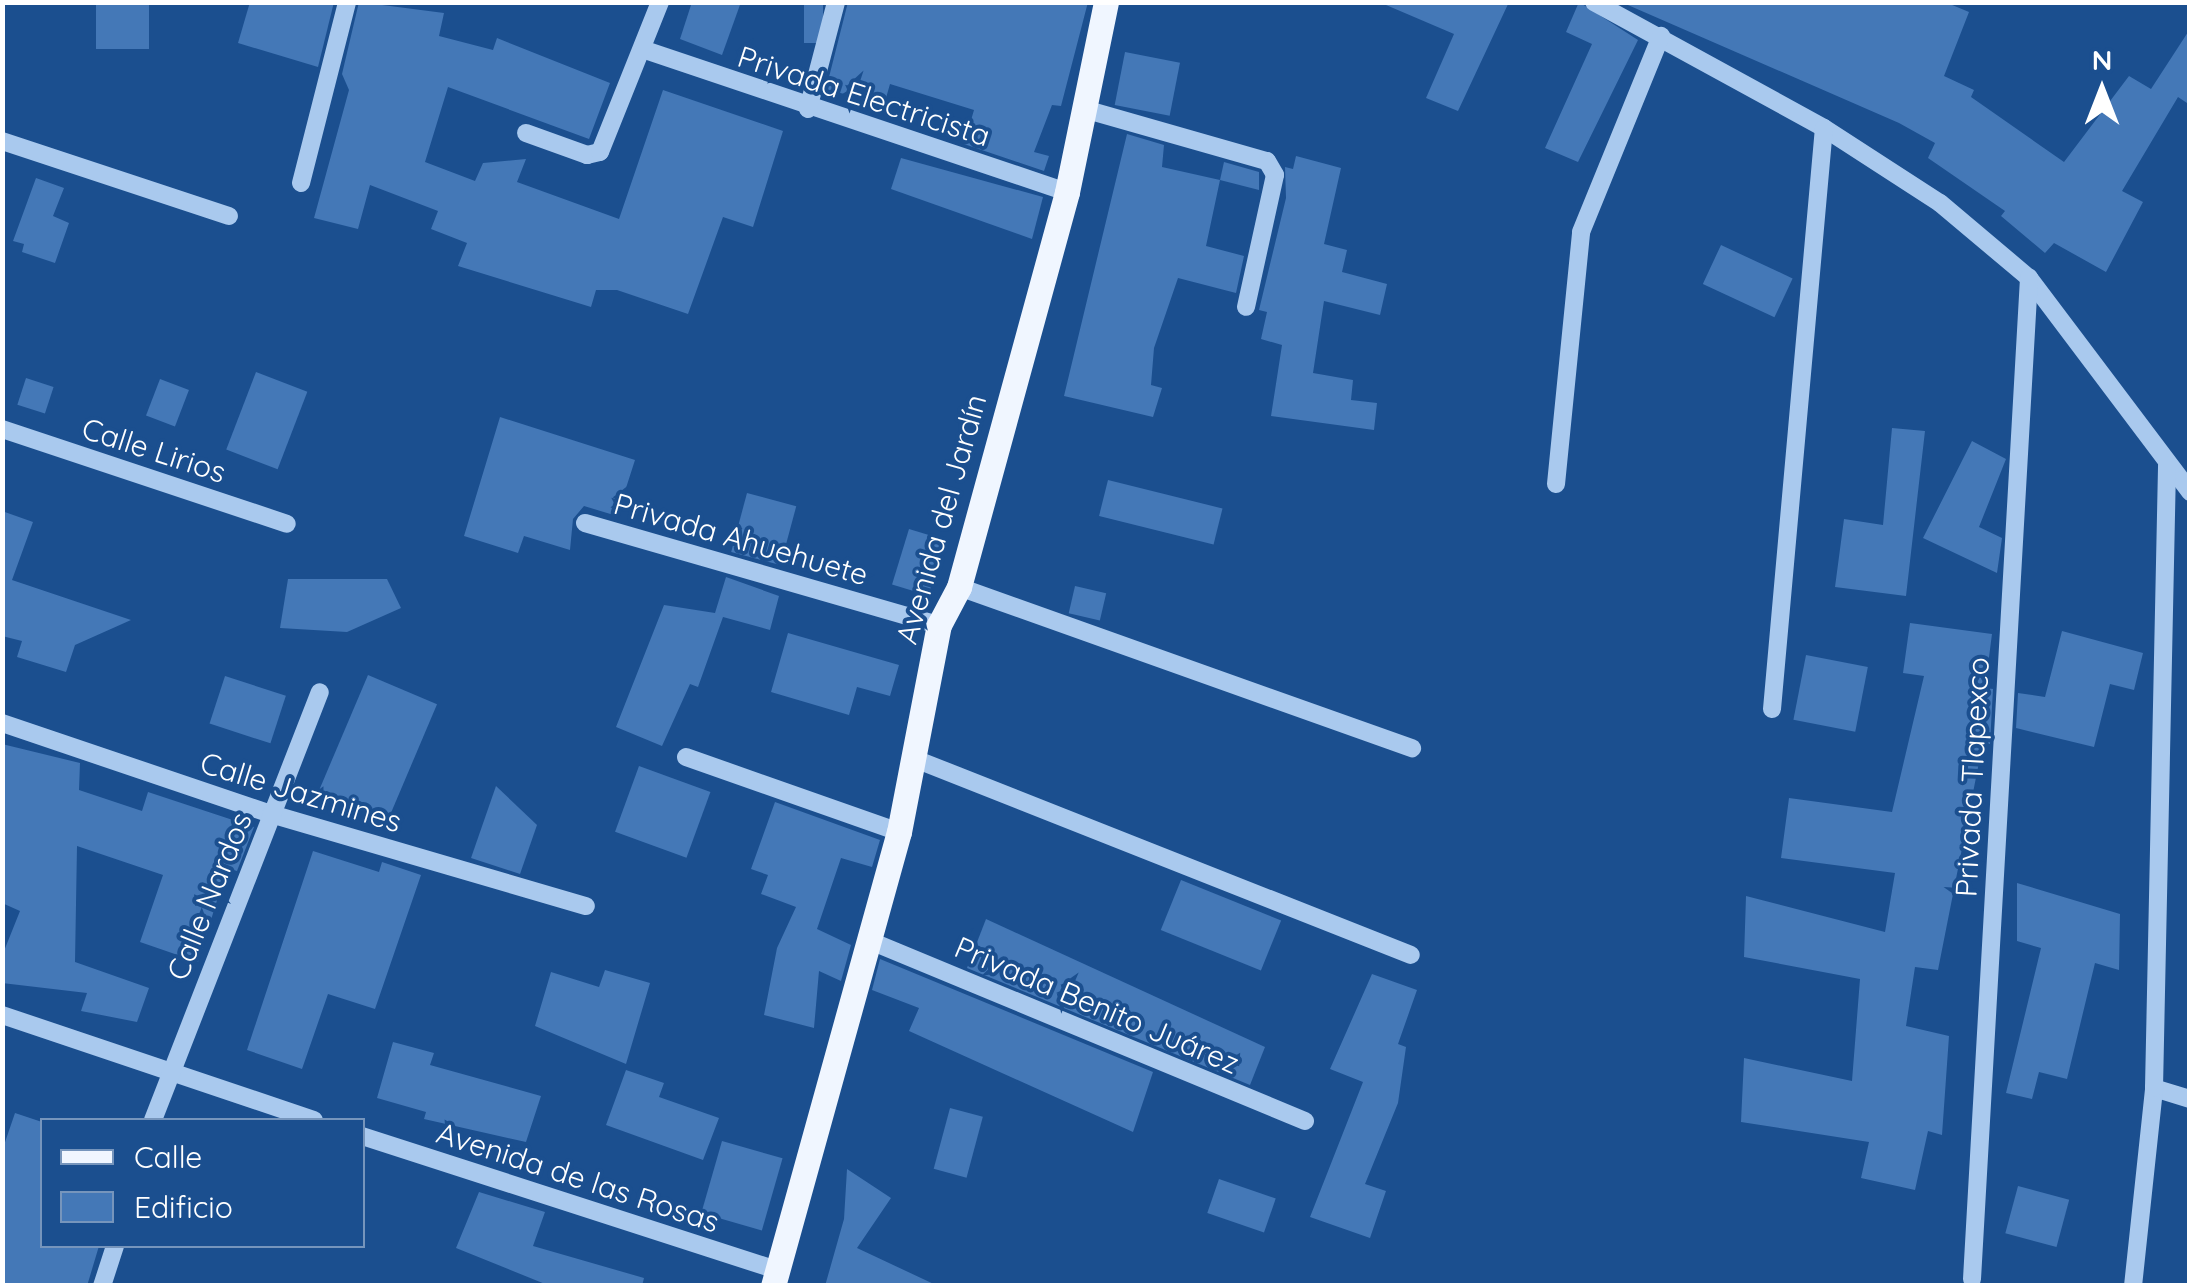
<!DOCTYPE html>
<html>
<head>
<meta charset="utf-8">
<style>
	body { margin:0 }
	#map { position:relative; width:2192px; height:1288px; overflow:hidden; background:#1b4f8f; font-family:Quicksand,sans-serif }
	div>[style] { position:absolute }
	.building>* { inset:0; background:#4478b7; transform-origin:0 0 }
	.path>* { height:6px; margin-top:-3px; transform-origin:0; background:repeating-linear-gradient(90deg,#a9c9ee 0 5px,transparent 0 13px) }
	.minor>* { height:18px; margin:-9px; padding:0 9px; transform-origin:9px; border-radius:9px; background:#a9c9ee }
	.major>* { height:25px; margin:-12.5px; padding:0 12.5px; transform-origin:12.5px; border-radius:12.5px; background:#f0f6ff }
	span { translate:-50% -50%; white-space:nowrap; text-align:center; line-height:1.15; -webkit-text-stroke:8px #1b4f8f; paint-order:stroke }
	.street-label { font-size:30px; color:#fff }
	.frame { position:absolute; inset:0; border:5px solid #fff; pointer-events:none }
	.legend { position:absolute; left:40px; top:1118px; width:325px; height:130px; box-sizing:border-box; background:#1b4f8f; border:2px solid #7695bc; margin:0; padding:12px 18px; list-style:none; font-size:30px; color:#fff }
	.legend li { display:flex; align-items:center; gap:20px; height:50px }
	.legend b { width:50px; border:2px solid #7695bc }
	.north { position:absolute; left:2052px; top:40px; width:100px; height:100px; -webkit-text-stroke:8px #1b4f8f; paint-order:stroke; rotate:0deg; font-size:28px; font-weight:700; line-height:40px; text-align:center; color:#fff }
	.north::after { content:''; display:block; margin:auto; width:35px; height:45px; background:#fff; clip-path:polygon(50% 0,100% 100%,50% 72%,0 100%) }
</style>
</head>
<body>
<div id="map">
	<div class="building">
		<div style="left:96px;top:2px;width:53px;height:47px"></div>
		<div style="clip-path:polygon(250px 2px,334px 2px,318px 67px,238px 43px)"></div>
		<div style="clip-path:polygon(359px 2px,444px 13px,439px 36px,493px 50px,497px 38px,610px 83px,589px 139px,448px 87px,425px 162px,475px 181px,483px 163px,526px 159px,517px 182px,619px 219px,663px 90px,783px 131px,753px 227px,723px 217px,688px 314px,617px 290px,596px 290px,591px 307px,458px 266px,467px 243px,431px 229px,438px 211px,370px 185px,358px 229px,314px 218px,349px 90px,342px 74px)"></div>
		<div style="clip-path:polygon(692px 2px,741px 2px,722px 55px,680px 39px)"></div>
		<div style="left:804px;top:2px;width:19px;height:41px"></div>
		<div style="clip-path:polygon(848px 2px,1088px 2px,1061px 106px,1052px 105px,1034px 152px,1049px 156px,1044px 171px,964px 144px,974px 110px,890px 84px,884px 105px,826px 89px)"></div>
		<div style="clip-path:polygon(1379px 2px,1509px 2px,1458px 111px,1426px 98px,1454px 34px)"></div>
		<div style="clip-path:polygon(1579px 2px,1638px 40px,1578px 162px,1545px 148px,1592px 44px,1566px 32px)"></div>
		<div style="clip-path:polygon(1621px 2px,1945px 2px,1969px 12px,1944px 76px,1974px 90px,1971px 97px,2064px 162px,2129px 76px,2151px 89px,2190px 29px,2190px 105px,2178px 97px,2122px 191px,2143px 202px,2106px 272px,2054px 243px,2045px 253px,2001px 216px,2005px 211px,1928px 158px,1935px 143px,1899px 123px)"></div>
		<div style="left:1125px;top:52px;width:56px;height:54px;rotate:11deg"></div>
		<div style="clip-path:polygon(1127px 134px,1164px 145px,1162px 167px,1220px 180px,1206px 246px,1244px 256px,1236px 293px,1178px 278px,1154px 348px,1151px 385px,1162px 388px,1153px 417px,1064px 396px)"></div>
		<div style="clip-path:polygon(1296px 156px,1341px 168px,1324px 244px,1347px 250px,1342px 272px,1387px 284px,1380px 315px,1324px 301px,1313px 373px,1353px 380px,1351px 400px,1377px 403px,1374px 430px,1271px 416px,1282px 345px,1261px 339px,1267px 312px,1259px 310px,1286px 198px,1285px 167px,1293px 169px)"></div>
		<div style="clip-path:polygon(901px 158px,1043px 197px,1032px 239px,891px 189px)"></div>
		<div style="clip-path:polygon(1224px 162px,1259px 172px,1259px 190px,1220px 180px)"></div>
		<div style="clip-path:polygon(36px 178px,64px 188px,53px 216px,69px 223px,55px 263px,22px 252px,24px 244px,13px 241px)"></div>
		<div style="left:1721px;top:245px;width:79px;height:43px;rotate:25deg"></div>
		<div style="left:256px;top:372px;width:55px;height:83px;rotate:21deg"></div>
		<div style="left:26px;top:378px;width:29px;height:28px;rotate:18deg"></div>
		<div style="left:160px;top:379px;width:31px;height:39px;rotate:21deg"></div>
		<div style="clip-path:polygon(500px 417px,635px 460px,617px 516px,584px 506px,573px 519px,570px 550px,524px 536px,518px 553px,464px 536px)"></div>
		<div style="clip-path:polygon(1892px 428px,1925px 431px,1906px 596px,1835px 587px,1844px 519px,1883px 525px)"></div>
		<div style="clip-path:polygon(1972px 441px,2006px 459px,1979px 527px,2002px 538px,1997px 573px,1923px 538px)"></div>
		<div style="left:1108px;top:480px;width:118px;height:37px;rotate:14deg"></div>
		<div style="left:747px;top:493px;width:51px;height:61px;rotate:15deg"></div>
		<div style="clip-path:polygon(2px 511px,33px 522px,12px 580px,131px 620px,75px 645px,66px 672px,17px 657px,22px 641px,2px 636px)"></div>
		<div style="left:909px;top:529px;width:38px;height:58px;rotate:17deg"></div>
		<div style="clip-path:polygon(726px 577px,779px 596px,770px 630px,723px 617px,698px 687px,690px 684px,662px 746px,616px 727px,664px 605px,715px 613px)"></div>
		<div style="clip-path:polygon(288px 579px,387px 579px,401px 608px,347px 632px,280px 628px)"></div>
		<div style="left:1075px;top:586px;width:32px;height:28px;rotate:13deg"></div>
		<div style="clip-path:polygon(1910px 623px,1992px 634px,1985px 688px,1993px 689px,1990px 744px,1983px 742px,1938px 970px,1915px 967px,1906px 1026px,1949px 1036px,1942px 1135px,1928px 1131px,1915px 1190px,1861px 1178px,1869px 1142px,1741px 1122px,1744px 1058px,1852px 1081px,1860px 979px,1744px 957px,1746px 896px,1885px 932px,1895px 873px,1781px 858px,1789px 798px,1892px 812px,1924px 676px,1903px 673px)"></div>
		<div style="clip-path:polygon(2062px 631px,2143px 653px,2134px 690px,2110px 684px,2094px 747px,2016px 728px,2018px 693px,2045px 697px)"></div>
		<div style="clip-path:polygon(788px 633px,899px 665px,890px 696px,857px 687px,849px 715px,771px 692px)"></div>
		<div style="left:1806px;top:655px;width:63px;height:66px;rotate:11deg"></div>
		<div style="left:368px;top:675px;width:75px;height:127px;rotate:23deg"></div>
		<div style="left:225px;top:676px;width:64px;height:50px;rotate:18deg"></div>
		<div style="clip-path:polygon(2px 744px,80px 763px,79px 790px,142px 811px,148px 792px,254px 827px,237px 871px,227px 868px,198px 962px,140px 942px,163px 875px,77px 846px,75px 962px,149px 988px,137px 1022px,81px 1011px,87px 993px,2px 983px,2px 956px,20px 911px,2px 903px)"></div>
		<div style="left:639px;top:766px;width:76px;height:70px;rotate:20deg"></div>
		<div style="clip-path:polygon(496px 786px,537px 825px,520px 874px,471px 858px)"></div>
		<div style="clip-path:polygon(775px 802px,880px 840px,872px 867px,841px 858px,817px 929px,851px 945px,841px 981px,819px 971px,814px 1028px,764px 1015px,777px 948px,796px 907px,761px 894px,768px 875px,751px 869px)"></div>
		<div style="clip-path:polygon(313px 851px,379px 872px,382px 862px,421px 875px,375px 1009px,328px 994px,302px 1069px,247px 1050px)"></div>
		<div style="left:1181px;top:880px;width:108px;height:54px;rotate:22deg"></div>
		<div style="clip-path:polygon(2017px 883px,2120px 914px,2119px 970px,2095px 963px,2067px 1079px,2039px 1072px,2032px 1099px,2006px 1093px,2041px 948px,2017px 941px)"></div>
		<div style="clip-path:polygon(986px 919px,1265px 1047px,1250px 1085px,967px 968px)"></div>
		<div style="clip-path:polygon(880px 959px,1153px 1072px,1133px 1132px,909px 1031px,919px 1008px,872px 990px)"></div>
		<div style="clip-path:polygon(605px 970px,650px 983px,626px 1064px,535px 1026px,551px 972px,599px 987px)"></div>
		<div style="clip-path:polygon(1372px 974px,1417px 990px,1398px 1044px,1406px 1047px,1398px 1103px,1365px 1184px,1386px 1191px,1370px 1238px,1310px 1217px,1363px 1082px,1330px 1069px)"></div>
		<div style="clip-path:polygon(393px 1042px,434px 1053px,430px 1065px,541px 1096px,526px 1142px,424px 1119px,426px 1112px,377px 1098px)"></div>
		<div style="clip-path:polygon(626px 1070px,664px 1083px,659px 1097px,719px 1118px,703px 1160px,606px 1125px)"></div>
		<div style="left:950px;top:1108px;width:34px;height:63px;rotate:15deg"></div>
		<div style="clip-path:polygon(15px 1113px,42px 1122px,42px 1246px,99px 1246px,87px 1286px,2px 1286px,2px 1151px)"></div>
		<div style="left:722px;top:1141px;width:63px;height:75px;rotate:16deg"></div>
		<div style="clip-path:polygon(847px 1169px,891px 1198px,857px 1248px,938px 1286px,825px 1286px,844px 1219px)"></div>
		<div style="left:1219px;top:1179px;width:60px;height:36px;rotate:19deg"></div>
		<div style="left:2018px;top:1186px;width:53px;height:49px;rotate:15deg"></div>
		<div style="clip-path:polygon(479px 1192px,545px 1212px,533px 1246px,644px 1278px,642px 1286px,550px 1286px,456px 1248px)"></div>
	</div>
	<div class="path">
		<div style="left:2042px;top:1285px;width:1px;rotate:45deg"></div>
	</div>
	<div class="minor">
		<div style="left:1594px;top:2px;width:262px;rotate:28.7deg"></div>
		<div style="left:1824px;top:128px;width:138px;rotate:32.9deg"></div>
		<div style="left:1940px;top:203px;width:116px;rotate:40.1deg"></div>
		<div style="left:2029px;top:278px;width:268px;rotate:53deg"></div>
		<div style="left:645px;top:50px;width:445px;rotate:18.6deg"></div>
		<div style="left:808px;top:109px;width:111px;rotate:-75.3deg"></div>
		<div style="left:1084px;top:109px;width:190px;rotate:15.9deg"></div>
		<div style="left:1267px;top:161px;width:16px;rotate:60deg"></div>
		<div style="left:1275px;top:175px;width:135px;rotate:102.4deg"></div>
		<div style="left:526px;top:133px;width:65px;rotate:19.8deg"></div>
		<div style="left:587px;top:155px;width:13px;rotate:-13deg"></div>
		<div style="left:600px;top:152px;width:162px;rotate:-68.2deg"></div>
		<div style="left:2px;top:141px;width:239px;rotate:18.3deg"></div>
		<div style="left:301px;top:183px;width:187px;rotate:-75.7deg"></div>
		<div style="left:2px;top:429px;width:300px;rotate:18.4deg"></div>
		<div style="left:1556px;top:484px;width:253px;rotate:-84.3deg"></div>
		<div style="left:1581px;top:232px;width:212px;rotate:-67.8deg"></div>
		<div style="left:585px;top:523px;width:368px;rotate:16.1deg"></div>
		<div style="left:959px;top:587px;width:481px;rotate:19.6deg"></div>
		<div style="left:1772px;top:709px;width:583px;rotate:-84.89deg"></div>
		<div style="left:2px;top:723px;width:284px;rotate:18.7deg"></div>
		<div style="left:271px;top:814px;width:328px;rotate:16.3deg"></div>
		<div style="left:686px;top:757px;width:226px;rotate:19.4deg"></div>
		<div style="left:915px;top:759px;width:533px;rotate:21.56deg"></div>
		<div style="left:868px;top:940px;width:473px;rotate:22.5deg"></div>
		<div style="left:2px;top:1015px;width:329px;rotate:18.6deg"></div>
		<div style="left:2154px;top:1088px;width:38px;rotate:17deg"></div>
		<div style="left:153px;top:1120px;width:459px;rotate:-68.7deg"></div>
		<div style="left:362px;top:1136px;width:436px;rotate:17.9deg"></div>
		<div style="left:1972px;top:1279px;width:1003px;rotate:-86.74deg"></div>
		<div style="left:102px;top:1286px;width:42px;rotate:-72deg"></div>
		<div style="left:2133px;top:1286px;width:199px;rotate:-83.9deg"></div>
		<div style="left:2154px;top:1088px;width:623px;rotate:-88.8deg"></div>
	</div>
	<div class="major">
		<div style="left:773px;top:1286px;width:471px;rotate:-74.5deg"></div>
		<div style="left:899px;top:832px;width:211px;rotate:-79.1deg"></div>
		<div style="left:939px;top:625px;width:43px;rotate:-62.2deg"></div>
		<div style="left:959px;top:587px;width:409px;rotate:-74.7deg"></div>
		<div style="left:1067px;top:192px;width:194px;rotate:-78.4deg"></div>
	</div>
	<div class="street-label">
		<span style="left:864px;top:96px;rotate:18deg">Privada Electricista</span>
		<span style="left:154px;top:450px;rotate:18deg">Calle Lirios</span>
		<span style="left:941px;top:519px;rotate:-74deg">Avenida del Jardín</span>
		<span style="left:741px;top:539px;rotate:16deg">Privada Ahuehuete</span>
		<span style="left:1972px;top:777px;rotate:-87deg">Privada Tlapexco</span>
		<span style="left:301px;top:792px;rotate:17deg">Calle Jazmines</span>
		<span style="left:209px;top:896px;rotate:-68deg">Calle Nardos</span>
		<span style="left:1097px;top:1005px;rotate:23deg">Privada Benito Juárez</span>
		<span style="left:578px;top:1177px;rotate:18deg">Avenida de las Rosas</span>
	</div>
	<div class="frame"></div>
	<ul class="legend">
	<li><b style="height:12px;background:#f0f6ff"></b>Calle</li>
	<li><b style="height:28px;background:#4478b7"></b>Edificio</li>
	</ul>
	<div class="north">N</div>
</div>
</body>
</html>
